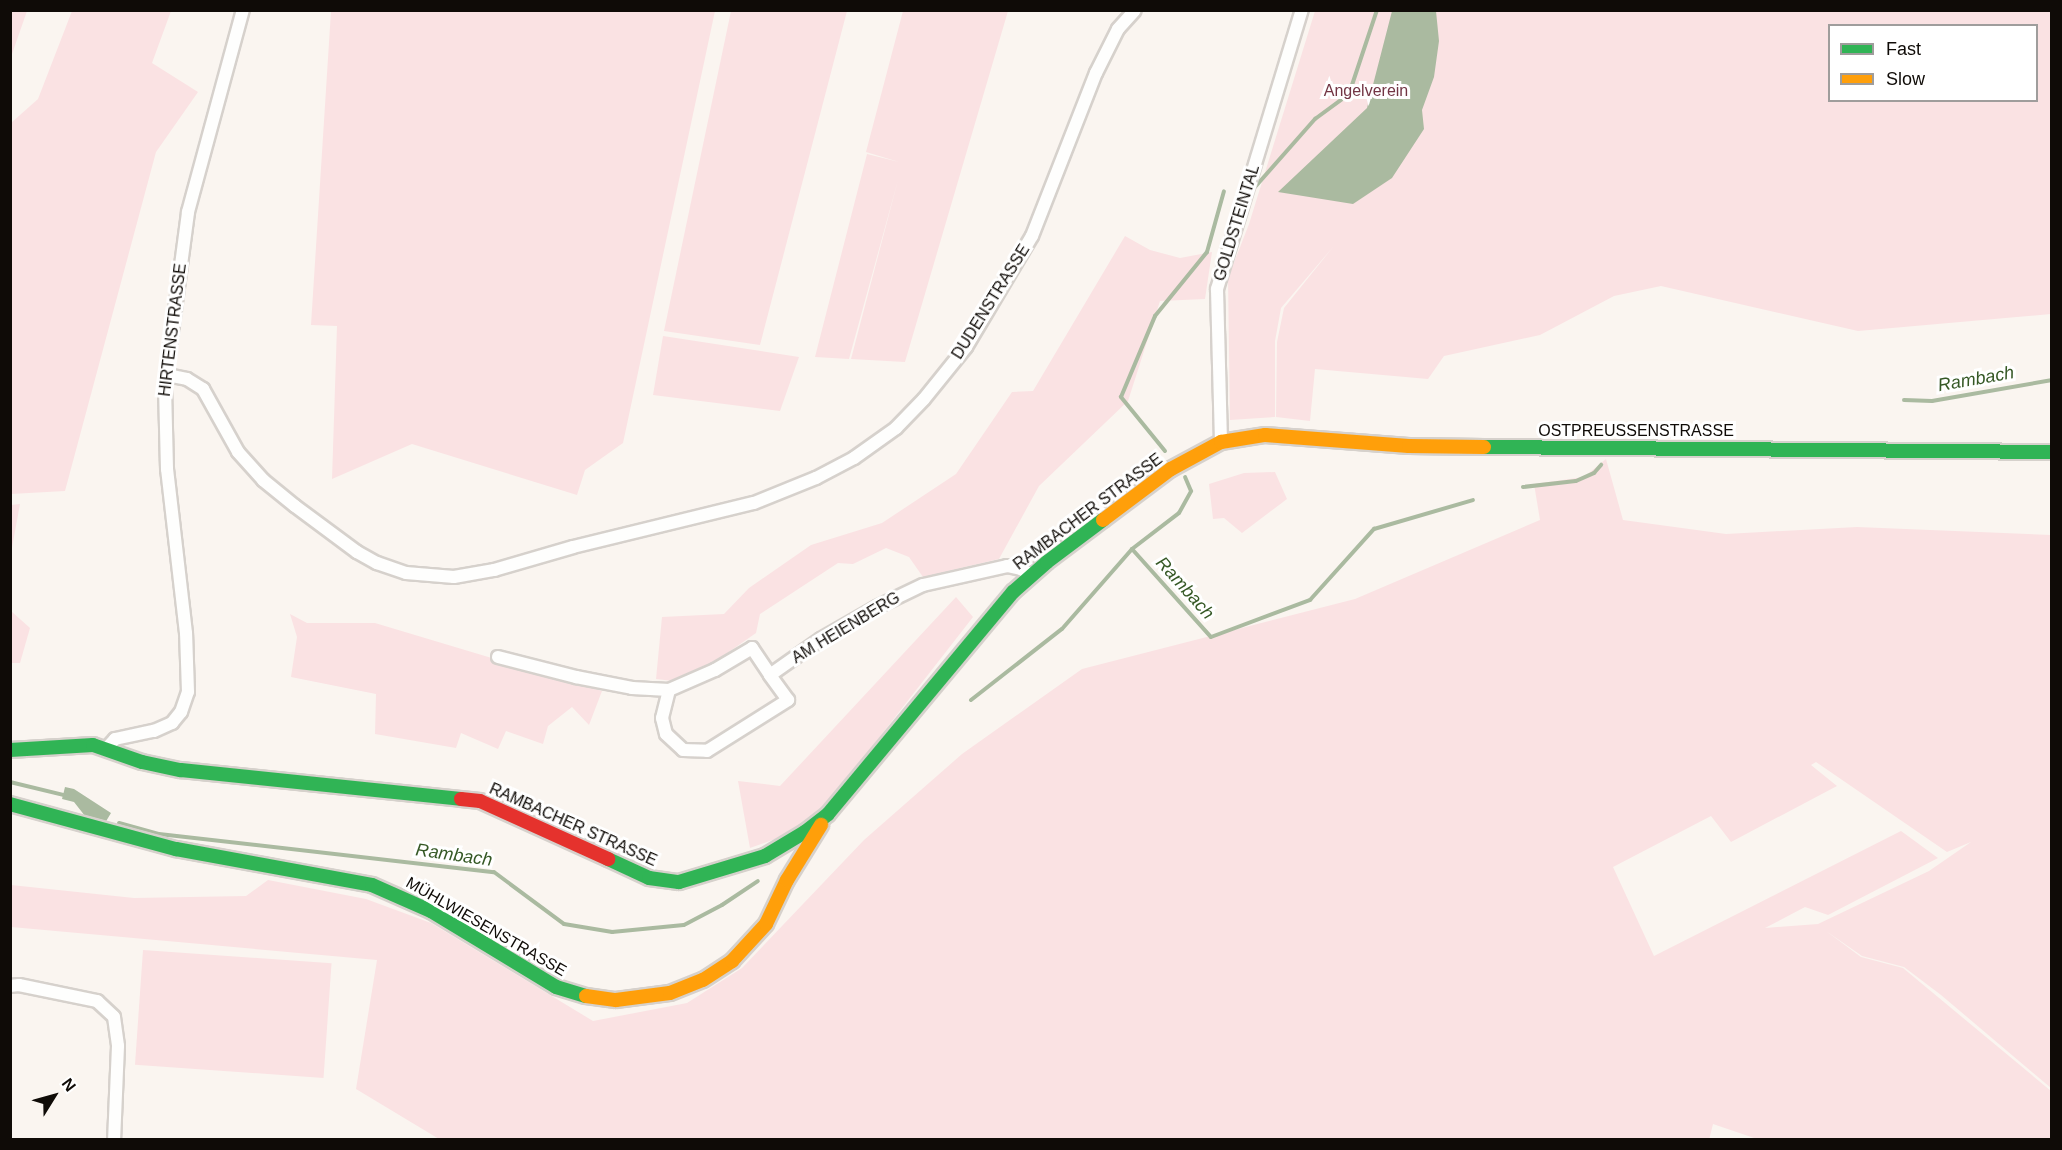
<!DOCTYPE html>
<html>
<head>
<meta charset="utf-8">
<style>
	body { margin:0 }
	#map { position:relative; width:2062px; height:1150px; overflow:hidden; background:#faf5f0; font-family:Arial,sans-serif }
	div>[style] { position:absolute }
	.green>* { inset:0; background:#fae2e3; transform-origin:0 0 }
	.water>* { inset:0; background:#aabaa0 }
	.stream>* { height:4px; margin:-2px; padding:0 2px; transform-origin:2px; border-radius:2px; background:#aabaa0 }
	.roads { filter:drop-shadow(2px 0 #d6d1cc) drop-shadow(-2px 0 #d6d1cc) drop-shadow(0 2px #d6d1cc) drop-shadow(0 -2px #d6d1cc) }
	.street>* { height:12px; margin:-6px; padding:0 6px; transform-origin:6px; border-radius:6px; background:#fefefd }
	.fast>* { height:14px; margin:-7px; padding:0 7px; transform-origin:7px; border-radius:7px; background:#30b455 }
	.slow>* { height:14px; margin:-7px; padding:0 7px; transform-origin:7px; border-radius:7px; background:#ff9f0a }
	.jam>* { height:14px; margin:-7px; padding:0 7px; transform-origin:7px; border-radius:7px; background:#e5322d }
	span { translate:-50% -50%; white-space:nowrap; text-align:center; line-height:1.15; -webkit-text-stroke:6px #fff; paint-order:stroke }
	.park-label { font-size:16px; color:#723544 }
	.street-label { font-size:16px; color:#0f0b07 }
	.water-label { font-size:18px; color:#355825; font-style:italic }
	.frame { position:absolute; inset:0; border:12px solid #0f0b07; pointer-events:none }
	.legend { position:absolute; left:1828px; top:24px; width:210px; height:78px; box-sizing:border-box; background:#fff; border:2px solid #9f9d9c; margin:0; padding:8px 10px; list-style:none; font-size:18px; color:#0f0b07 }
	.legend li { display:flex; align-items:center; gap:12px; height:30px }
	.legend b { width:30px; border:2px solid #9f9d9c }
	.north { position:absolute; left:24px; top:1066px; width:60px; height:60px; -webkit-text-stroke:4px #fff; paint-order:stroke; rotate:53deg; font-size:16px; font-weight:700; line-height:24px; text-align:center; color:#0f0b07 }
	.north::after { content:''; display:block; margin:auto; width:21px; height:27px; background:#0f0b07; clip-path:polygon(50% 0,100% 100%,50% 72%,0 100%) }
</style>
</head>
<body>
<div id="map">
	<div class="green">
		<div style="clip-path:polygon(11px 10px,27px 11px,11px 57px,10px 11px)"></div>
		<div style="clip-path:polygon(72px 11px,171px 11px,152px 63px,198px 92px,156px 152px,65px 491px,11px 494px,11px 123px,38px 99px)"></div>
		<div style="clip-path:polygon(331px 11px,715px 11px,623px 443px,585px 470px,577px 495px,412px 444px,332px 479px,337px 326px,311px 325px)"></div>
		<div style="clip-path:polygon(731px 11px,847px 11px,760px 345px,664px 331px)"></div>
		<div style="clip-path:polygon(903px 11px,1008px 11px,905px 362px,851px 359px,898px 180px,849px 359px,815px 357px,867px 154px,899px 162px,866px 152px)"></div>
		<div style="clip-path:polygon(evenodd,1315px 11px,2051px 11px,2051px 314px,1858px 331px,1661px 286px,1614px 296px,1540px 335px,1444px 356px,1428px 379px,1315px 369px,1310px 421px,1276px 417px,1277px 342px,1284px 308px,1333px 247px,1281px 308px,1275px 341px,1275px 417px,1230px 420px,1228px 278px,1249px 224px,1315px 11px,1830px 26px,2036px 26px,2036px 100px,1830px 100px,1830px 26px)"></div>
		<div style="clip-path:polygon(1125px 236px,1150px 250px,1180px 258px,1212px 252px,1205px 299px,1160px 301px,1128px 401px,1039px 486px,999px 559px,923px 577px,909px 557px,886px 548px,853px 564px,838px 563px,760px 614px,756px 633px,713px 663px,673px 681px,656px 679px,662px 617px,724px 614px,749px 588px,811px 545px,882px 523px,956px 474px,1012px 392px,1033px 391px)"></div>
		<div style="clip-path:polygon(663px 336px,799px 357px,780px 411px,653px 395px)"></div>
		<div style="clip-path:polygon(evenodd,1606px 459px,1623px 520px,1726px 534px,1857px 527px,2051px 535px,2051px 1088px,1941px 995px,1904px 967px,1862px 956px,1826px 931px,1861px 957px,1903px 968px,2051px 1091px,2051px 1139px,1757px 1139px,1713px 1124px,1709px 1140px,439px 1139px,356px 1089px,377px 960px,11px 927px,11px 885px,134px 898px,246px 896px,268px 880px,366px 899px,431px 923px,593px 1021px,687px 1003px,742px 968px,864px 840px,962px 754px,1082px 669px,1355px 599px,1540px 520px,1534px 484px,1584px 477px,1606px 459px,1816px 762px,1947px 852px,1971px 842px,1929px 871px,1818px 924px,1765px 928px,1805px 907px,1828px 915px,1938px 858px,1901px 831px,1654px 956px,1613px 867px,1711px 816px,1731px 842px,1837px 786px,1811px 765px,1816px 762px)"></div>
		<div style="clip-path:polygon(1275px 472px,1287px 499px,1242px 533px,1224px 518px,1213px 519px,1209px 484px,1244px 473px)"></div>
		<div style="clip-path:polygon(20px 504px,11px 553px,11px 505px)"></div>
		<div style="clip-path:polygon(956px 597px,973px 617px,836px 793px,808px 820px,784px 836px,750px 848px,738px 781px,780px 786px)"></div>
		<div style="clip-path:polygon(11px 611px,30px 628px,20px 663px,11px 663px)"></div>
		<div style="clip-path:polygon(290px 614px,307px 623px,375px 623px,602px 691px,589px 725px,572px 707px,548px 726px,543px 744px,506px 731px,498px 749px,461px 733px,456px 748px,375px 734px,376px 694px,291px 677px,297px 637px)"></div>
		<div style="left:143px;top:950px;width:189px;height:115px;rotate:4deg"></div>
	</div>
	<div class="water">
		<div style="clip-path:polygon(1392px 11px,1436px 11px,1439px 41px,1434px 77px,1422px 110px,1424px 129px,1392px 178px,1353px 204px,1278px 192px,1367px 108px)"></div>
		<div style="clip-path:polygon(65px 787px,74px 789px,111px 813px,105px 823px,85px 816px,74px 802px,62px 799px)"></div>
	</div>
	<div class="stream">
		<div style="left:1255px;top:187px;width:91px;rotate:-48.6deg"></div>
		<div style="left:1315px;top:119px;width:42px;rotate:-36.3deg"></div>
		<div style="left:1349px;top:94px;width:89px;rotate:-71.6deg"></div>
		<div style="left:1904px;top:400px;width:28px;rotate:2deg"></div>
		<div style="left:1932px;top:401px;width:122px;rotate:-9.9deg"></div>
		<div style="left:1636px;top:436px;width:9px;rotate:-18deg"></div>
		<div style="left:1165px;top:451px;width:70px;rotate:-129.2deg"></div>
		<div style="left:1121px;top:397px;width:88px;rotate:-67.2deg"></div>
		<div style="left:1155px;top:316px;width:82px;rotate:-50.9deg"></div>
		<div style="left:1207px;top:252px;width:63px;rotate:-74.4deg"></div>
		<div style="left:1523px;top:487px;width:53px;rotate:-6.5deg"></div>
		<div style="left:1576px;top:481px;width:20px;rotate:-24deg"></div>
		<div style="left:1594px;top:473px;width:11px;rotate:-49deg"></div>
		<div style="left:1132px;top:549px;width:118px;rotate:48.1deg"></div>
		<div style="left:1211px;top:637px;width:106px;rotate:-20.5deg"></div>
		<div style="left:1310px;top:600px;width:96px;rotate:-48deg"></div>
		<div style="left:1374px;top:529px;width:103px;rotate:-16.3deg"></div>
		<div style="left:971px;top:700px;width:115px;rotate:-38deg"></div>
		<div style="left:1062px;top:629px;width:106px;rotate:-48.8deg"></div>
		<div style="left:1132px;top:549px;width:59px;rotate:-37.5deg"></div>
		<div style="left:1179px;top:513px;width:25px;rotate:-61deg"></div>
		<div style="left:1191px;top:491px;width:15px;rotate:-113deg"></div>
		<div style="left:10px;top:782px;width:60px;rotate:13.6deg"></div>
		<div style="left:119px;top:823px;width:41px;rotate:15.4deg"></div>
		<div style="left:159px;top:834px;width:337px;rotate:6.5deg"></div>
		<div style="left:494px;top:872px;width:87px;rotate:36.6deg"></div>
		<div style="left:564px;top:924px;width:49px;rotate:9.5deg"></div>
		<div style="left:612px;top:932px;width:72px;rotate:-5.6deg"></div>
		<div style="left:684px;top:925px;width:43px;rotate:-27.8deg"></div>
		<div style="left:722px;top:905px;width:43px;rotate:-33.7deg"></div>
	</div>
	<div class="roads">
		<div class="street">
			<div style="left:167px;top:375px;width:20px;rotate:11deg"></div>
			<div style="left:187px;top:379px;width:19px;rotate:32deg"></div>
			<div style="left:203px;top:389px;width:72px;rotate:60.9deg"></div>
			<div style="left:238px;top:452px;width:38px;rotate:48deg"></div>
			<div style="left:263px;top:480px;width:41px;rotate:39.1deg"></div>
			<div style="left:295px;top:506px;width:77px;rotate:36.6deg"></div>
			<div style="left:357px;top:552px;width:23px;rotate:29deg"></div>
			<div style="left:377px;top:563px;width:31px;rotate:19deg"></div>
			<div style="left:406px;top:573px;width:48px;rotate:4.8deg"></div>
			<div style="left:454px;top:577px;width:41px;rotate:-9.9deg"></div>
			<div style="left:494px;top:570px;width:82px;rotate:-16.2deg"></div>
			<div style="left:573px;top:547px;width:186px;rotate:-13.7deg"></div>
			<div style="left:754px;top:503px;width:67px;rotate:-22deg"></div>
			<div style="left:816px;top:478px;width:43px;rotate:-27.8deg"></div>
			<div style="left:854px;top:458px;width:52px;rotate:-35.5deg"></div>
			<div style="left:896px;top:428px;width:40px;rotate:-46deg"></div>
			<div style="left:924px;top:399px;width:67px;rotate:-51.1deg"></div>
			<div style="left:966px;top:347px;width:129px;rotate:-59.3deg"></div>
			<div style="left:1032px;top:236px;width:175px;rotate:-68.6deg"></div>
			<div style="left:1096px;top:73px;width:49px;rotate:-63.4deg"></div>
			<div style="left:1118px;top:29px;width:25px;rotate:-48deg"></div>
			<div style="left:1221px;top:442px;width:153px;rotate:-91.5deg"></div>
			<div style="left:1217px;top:289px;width:292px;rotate:-73.1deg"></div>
			<div style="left:498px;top:657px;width:81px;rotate:14.4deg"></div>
			<div style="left:576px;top:677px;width:57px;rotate:11.1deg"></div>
			<div style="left:632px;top:688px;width:37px;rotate:3deg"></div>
			<div style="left:669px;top:690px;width:50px;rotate:-23.5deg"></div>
			<div style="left:715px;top:670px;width:43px;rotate:-30.7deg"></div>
			<div style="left:752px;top:648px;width:32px;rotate:56deg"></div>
			<div style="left:669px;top:690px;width:29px;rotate:104deg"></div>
			<div style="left:662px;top:718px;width:16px;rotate:76deg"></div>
			<div style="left:666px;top:734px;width:23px;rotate:43deg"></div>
			<div style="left:683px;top:750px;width:24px;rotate:2deg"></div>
			<div style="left:707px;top:751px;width:96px;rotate:-32.2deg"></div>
			<div style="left:788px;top:700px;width:31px;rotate:-126deg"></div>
			<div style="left:770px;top:675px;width:62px;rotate:-35.2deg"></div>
			<div style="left:821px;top:639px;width:64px;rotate:-29.7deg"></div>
			<div style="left:877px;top:607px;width:51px;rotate:-25.6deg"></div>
			<div style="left:923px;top:585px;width:86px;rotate:-12.7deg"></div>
			<div style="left:1007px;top:566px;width:14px;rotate:12deg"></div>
			<div style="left:1021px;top:569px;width:12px;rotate:31deg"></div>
			<div style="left:107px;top:748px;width:12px;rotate:-48deg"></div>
			<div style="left:115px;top:739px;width:40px;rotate:-12deg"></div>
			<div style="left:154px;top:731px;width:20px;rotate:-24deg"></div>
			<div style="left:172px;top:723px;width:14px;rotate:-51deg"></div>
			<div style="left:181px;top:712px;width:21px;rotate:-71deg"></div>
			<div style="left:188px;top:692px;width:59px;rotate:-91.9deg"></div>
			<div style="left:186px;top:633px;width:165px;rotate:-96.6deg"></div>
			<div style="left:167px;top:469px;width:84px;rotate:-91.4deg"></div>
			<div style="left:165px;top:385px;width:175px;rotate:-82.4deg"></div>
			<div style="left:188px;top:212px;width:209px;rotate:-74.8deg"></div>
			<div style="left:10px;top:986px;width:9px;rotate:-6deg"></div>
			<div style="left:19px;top:985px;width:80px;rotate:11.6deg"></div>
			<div style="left:97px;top:1001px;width:23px;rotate:43deg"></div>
			<div style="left:114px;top:1017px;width:29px;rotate:82deg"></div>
			<div style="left:118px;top:1046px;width:94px;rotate:92.4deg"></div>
		</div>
		<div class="fast">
			<div style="left:1484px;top:447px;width:568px;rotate:0.5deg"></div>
			<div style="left:10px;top:750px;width:83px;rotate:-3.4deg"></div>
			<div style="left:93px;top:745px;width:52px;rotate:19.1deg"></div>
			<div style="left:142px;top:762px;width:40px;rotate:12deg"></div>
			<div style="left:181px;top:770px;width:281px;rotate:5.9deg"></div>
			<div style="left:10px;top:804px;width:172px;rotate:15.2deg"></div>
			<div style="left:176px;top:849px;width:199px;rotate:10.4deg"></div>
			<div style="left:372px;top:885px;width:64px;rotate:23.8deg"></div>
			<div style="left:431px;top:911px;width:146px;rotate:31.3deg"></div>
			<div style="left:556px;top:987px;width:31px;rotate:17deg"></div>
			<div style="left:608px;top:859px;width:45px;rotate:24.9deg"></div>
			<div style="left:649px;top:878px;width:30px;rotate:8deg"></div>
			<div style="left:679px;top:882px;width:90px;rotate:-16.8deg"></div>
			<div style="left:765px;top:856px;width:47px;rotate:-31deg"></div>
			<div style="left:805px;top:832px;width:29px;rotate:-38deg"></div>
			<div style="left:828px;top:814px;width:289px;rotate:-50.2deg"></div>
			<div style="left:1013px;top:592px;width:45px;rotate:-41.4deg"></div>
			<div style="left:1047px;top:562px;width:70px;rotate:-36.9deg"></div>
		</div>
		<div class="slow">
			<div style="left:1103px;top:520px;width:85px;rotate:-36.9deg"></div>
			<div style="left:1171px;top:469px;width:57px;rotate:-28.4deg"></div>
			<div style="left:1221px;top:442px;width:45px;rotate:-9deg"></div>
			<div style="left:1265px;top:435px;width:144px;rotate:4.4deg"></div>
			<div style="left:1409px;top:446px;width:75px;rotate:0.8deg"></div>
			<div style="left:586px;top:996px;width:30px;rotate:8deg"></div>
			<div style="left:616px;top:1000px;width:54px;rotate:-7.4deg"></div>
			<div style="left:670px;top:993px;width:35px;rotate:-22deg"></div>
			<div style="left:703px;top:980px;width:35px;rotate:-33deg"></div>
			<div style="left:732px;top:961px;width:50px;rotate:-47.4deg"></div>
			<div style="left:766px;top:924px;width:49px;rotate:-64.5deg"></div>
			<div style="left:787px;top:880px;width:65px;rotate:-58.3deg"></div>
		</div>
		<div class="jam">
			<div style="left:461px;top:799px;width:19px;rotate:6deg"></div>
			<div style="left:480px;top:801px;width:141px;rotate:24.4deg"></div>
		</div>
	</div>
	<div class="park-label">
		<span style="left:1366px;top:91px">Angelverein</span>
	</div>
	<div class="street-label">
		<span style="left:1237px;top:223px;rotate:-73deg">GOLDSTEINTAL</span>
		<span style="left:991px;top:302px;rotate:-58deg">DUDENSTRASSE</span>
		<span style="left:173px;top:330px;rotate:-83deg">HIRTENSTRASSE</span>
		<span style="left:1636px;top:431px">OSTPREUSSENSTRASSE</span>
		<span style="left:1088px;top:512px;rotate:-37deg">RAMBACHER STRASSE</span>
		<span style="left:846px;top:628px;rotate:-31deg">AM HEIENBERG</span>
		<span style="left:573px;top:825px;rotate:24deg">RAMBACHER STRASSE</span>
		<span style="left:486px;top:927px;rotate:30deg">MÜHLWIESENSTRASSE</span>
	</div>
	<div class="water-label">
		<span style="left:1976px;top:379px;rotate:-10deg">Rambach</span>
		<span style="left:1185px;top:588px;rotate:48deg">Rambach</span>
		<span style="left:454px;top:855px;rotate:8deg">Rambach</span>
	</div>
	<div class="frame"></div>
	<ul class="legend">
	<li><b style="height:8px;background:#30b455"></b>Fast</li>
	<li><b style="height:8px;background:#ff9f0a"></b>Slow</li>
	</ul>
	<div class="north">N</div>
</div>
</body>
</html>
